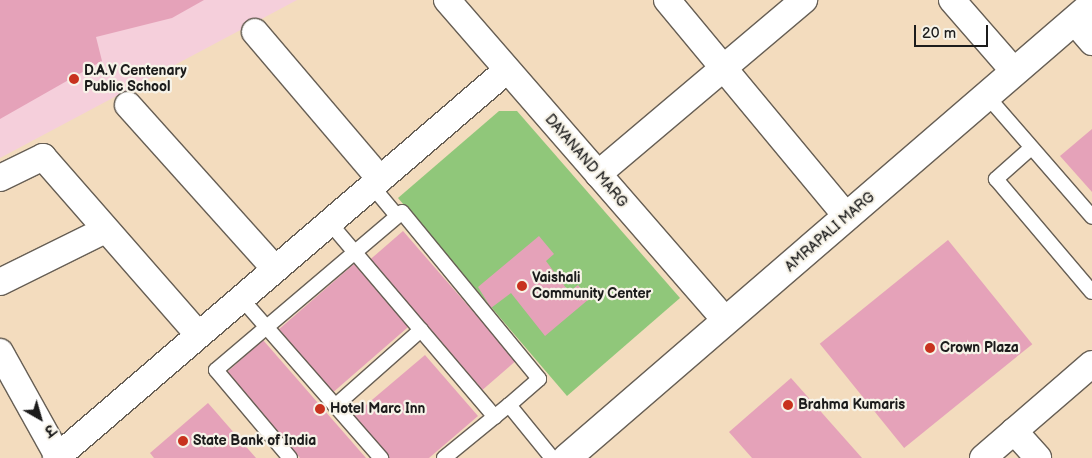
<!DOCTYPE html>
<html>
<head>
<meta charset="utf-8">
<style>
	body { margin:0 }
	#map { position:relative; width:1092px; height:458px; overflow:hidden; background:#f3dcbe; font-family:"Balsamiq Sans","Playpen Sans Deva",sans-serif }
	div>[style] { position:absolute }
	.built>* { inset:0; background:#f5cfdb }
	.green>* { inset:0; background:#90c77a }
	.building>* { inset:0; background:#e5a2b9; transform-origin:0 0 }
	.roads { filter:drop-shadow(1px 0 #675f55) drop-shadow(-1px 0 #675f55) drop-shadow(0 1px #675f55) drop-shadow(0 -1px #675f55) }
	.lane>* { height:14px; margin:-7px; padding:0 7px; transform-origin:7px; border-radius:7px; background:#fff }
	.street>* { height:26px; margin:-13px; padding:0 13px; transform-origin:13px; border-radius:13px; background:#fff }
	.secondary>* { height:28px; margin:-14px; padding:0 14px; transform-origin:14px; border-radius:14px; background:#fff }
	.dots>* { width:14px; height:14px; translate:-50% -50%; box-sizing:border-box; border:2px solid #f7f3e8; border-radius:50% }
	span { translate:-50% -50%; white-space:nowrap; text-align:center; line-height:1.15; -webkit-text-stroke:4.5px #f7f3e8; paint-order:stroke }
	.poi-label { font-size:14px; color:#1c1c1c; font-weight:700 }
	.left { translate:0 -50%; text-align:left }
	.street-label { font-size:14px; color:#1c1c1c }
	.north { position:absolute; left:15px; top:393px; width:50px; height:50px; -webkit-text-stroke:4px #f7f3e8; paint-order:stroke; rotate:142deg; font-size:14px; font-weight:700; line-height:20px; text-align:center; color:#1c1c1c }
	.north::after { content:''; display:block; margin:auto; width:18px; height:22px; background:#1c1c1c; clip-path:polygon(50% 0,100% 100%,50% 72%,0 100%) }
	.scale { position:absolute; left:914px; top:25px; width:74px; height:22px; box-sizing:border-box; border:2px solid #1c1c1c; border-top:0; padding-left:6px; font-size:15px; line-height:18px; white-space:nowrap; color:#1c1c1c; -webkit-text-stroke:4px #f7f3e8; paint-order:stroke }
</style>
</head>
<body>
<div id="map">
	<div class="built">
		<div style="clip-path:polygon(0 0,297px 0,0 158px)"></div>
	</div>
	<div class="green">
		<div style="clip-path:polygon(499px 111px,517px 111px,680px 298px,567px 396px,398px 198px)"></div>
	</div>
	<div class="building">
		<div style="clip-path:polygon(0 0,204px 0,172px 18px,96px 37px,102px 61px,0 119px)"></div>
		<div style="clip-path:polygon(1092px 129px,1092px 192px,1060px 156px)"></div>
		<div style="left:403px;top:231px;width:172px;height:44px;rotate:49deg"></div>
		<div style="clip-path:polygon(539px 236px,554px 254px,546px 261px,569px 292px,578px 285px,589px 299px,545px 336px,511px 293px,491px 308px,478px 287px)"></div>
		<div style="left:948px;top:240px;width:134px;height:165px;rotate:51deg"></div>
		<div style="left:354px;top:264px;width:83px;height:101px;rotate:49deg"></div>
		<div style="clip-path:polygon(263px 340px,366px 458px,300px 458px,226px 373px)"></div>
		<div style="clip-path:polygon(425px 355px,478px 416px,429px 458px,388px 458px,353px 416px)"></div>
		<div style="clip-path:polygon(791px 378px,862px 458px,752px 458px,729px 432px)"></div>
		<div style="clip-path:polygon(208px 403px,256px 458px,154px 458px,150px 453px)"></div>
	</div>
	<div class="roads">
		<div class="lane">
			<div style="left:987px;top:96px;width:160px;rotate:49deg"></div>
			<div style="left:1031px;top:148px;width:47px;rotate:138.5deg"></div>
			<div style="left:996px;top:179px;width:148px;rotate:49.7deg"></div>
			<div style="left:372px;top:186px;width:39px;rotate:50deg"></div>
			<div style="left:329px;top:222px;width:256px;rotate:49.6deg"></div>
			<div style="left:241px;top:298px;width:213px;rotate:48.8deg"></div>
			<div style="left:335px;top:406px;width:115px;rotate:-41.5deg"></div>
			<div style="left:290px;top:458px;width:115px;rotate:-130.1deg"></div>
			<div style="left:216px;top:370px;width:244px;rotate:-40.3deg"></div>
			<div style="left:402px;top:212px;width:216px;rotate:50.6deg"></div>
			<div style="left:539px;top:379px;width:40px;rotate:139deg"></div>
			<div style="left:444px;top:458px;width:84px;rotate:-39.2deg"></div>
			<div style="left:509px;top:405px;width:68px;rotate:50.9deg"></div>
		</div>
		<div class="street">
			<div style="left:447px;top:0;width:425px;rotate:49deg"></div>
			<div style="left:667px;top:0;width:282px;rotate:50.3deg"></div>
			<div style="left:952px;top:0;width:94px;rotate:48.9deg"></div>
			<div style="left:1074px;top:21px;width:28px;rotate:49deg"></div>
			<div style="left:255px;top:32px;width:193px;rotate:49.6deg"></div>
			<div style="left:128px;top:105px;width:220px;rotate:48.1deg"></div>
			<div style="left:598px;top:174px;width:270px;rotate:-40.2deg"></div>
			<div style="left:0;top:178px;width:48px;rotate:-26deg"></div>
			<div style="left:43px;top:157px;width:235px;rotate:48.8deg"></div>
			<div style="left:0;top:282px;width:117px;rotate:-26.3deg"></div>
			<div style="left:0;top:352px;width:119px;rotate:60.9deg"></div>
			<div style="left:1014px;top:431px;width:36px;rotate:48deg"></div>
			<div style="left:56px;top:458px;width:595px;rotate:-40.71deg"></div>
			<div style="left:983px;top:458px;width:144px;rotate:-40.8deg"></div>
		</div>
		<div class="secondary">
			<div style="left:567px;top:458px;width:693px;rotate:-40.79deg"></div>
		</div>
	</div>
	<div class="dots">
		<div style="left:74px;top:79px;background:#c8321e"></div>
		<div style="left:522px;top:286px;background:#c8321e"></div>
		<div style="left:930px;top:348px;background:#c8321e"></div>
		<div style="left:788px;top:405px;background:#c8321e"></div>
		<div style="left:320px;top:409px;background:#c8321e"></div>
		<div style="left:183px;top:441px;background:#c8321e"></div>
	</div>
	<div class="poi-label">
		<span class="left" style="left:84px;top:79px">D.A.V Centenary<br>Public School</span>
		<span class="left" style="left:532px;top:286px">Vaishali<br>Community Center</span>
		<span class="left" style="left:940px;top:348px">Crown Plaza</span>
		<span class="left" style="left:798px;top:405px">Brahma Kumaris</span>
		<span class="left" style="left:330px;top:409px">Hotel Marc Inn</span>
		<span class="left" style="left:193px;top:441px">State Bank of India</span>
	</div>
	<div class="street-label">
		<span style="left:586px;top:161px;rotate:49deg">DAYANAND MARG</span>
		<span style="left:830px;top:232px;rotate:-41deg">AMRAPALI MARG</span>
	</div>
	<div class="north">उ</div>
	<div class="scale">20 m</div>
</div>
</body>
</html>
